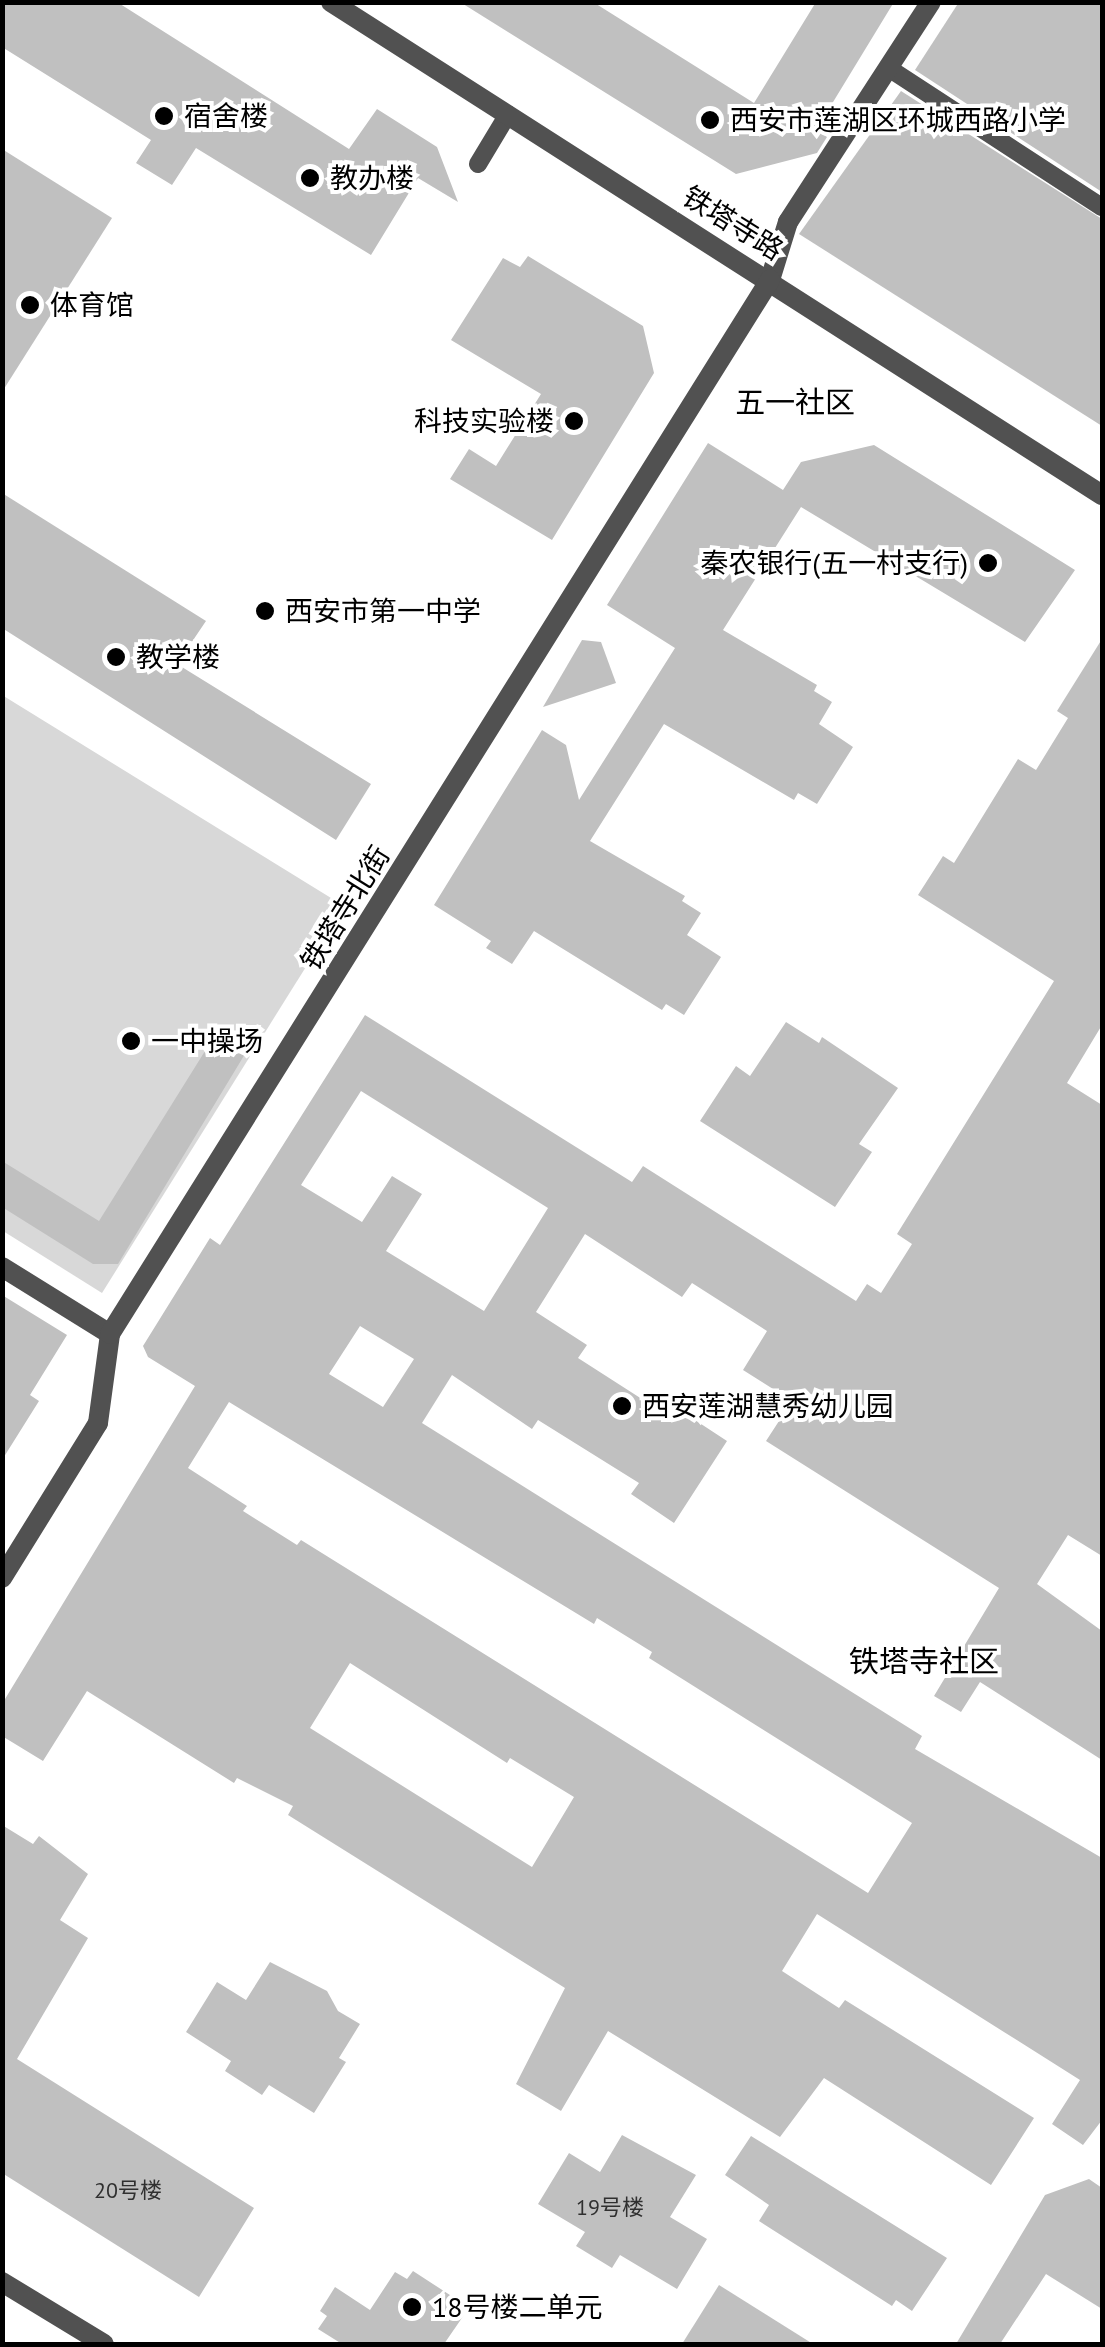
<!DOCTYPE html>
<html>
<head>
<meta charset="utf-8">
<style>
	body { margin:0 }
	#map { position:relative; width:1105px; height:2347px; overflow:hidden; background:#fff; font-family:"PT Sans","Noto Sans SC",sans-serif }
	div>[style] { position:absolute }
	.green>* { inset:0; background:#d8d8d8 }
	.building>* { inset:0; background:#c0c0c0 }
	.service>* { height:18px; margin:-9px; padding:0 9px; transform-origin:9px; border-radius:9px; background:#515151 }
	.minor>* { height:20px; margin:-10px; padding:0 10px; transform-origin:10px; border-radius:10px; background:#515151 }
	.tertiary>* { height:20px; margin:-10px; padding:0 10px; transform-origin:10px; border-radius:10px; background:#515151 }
	.dots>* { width:28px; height:28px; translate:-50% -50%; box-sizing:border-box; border:5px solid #fff; border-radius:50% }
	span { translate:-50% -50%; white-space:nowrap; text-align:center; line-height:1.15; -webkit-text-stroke:8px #fff; paint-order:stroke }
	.number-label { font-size:22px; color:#303030 }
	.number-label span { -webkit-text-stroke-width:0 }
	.poi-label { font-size:28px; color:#000 }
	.left { translate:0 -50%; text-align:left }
	.right { translate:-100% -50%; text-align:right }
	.street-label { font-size:28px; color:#000 }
	.neighbourhood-label { font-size:30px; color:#000 }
	.frame { position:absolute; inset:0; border:5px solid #000; pointer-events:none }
</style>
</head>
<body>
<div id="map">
	<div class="green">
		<div style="clip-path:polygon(2px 695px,344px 906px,102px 1293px,3px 1231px)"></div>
	</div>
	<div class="building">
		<div style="clip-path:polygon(2px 2px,117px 2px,349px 149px,377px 109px,437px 147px,458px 202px,418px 178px,371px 255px,196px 148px,172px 185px,136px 163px,151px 140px,2px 47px)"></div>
		<div style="clip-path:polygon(460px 2px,593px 2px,754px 103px,816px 2px,894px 2px,816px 130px,827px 137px,817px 153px,736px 174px)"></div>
		<div style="clip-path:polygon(959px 2px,1102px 2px,1102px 192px,915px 70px)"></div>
		<div style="clip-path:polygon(901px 91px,1102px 219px,1102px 426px,799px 234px)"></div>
		<div style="clip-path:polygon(2px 149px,112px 218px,2px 392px)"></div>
		<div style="clip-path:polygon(528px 256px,643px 326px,654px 373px,552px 540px,450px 479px,469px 449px,496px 466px,541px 394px,451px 340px,503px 258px,520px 267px)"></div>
		<div style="clip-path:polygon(708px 443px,783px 490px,801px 462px,874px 445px,1075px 570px,1025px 642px,801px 507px,723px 630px,817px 685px,814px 691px,832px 702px,819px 724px,853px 747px,817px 804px,798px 793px,794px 800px,664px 724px,590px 841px,685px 896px,682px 901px,701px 913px,687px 935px,721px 957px,684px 1015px,666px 1004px,662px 1010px,534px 931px,512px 964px,486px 948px,491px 941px,434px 905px,542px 730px,566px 745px,579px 800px,675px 648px,607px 605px)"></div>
		<div style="clip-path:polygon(2px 493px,206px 621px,177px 664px,371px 784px,336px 840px,2px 628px)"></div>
		<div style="clip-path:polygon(evenodd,1102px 639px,1102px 1025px,1067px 1083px,1102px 1105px,1102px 1556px,1068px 1535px,1037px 1584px,1102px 1631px,1102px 1760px,980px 1682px,961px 1712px,934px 1696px,999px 1588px,766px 1441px,792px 1401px,743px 1370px,767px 1331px,692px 1283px,682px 1297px,585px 1234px,536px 1312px,587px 1345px,578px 1358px,659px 1410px,666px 1401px,727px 1441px,674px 1523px,631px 1494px,639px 1483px,538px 1420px,532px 1429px,452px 1375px,422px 1423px,922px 1736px,915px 1749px,1102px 1858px,1102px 2120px,1083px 2145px,1052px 2124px,1080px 2080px,817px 1914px,782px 1971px,839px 2008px,845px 2000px,1034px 2118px,991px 2185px,824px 2078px,780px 2137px,608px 2031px,561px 2111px,516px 2084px,565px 1988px,288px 1815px,293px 1806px,237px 1778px,234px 1783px,87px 1691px,43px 1761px,2px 1736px,2px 1704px,195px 1386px,148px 1357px,143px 1346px,210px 1238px,220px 1245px,365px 1015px,632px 1182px,643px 1166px,856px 1301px,867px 1284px,881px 1293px,912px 1244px,897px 1234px,1054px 981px,918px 895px,943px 856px,954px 863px,1018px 759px,1036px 770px,1068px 718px,1057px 711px,1102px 639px,361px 1091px,548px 1208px,484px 1311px,386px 1251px,422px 1194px,392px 1176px,362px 1222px,301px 1185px,361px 1091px,1102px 639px,360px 1326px,414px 1359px,383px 1407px,329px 1374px,360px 1326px,1102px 639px,229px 1402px,594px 1624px,597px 1618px,652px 1652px,649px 1658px,912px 1823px,868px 1893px,301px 1540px,297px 1545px,243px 1511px,247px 1506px,188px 1468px,229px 1402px,1102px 639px,350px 1663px,507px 1763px,510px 1758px,574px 1797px,532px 1867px,310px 1728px,350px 1663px)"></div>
		<div style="clip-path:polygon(582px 640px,601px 642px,616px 683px,543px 707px)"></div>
		<div style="clip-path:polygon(786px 1022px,819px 1043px,822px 1037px,898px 1088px,859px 1144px,872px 1152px,835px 1207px,700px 1121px,736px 1066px,750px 1076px)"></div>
		<div style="clip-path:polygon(215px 1035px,245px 1054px,118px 1264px,93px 1264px,2px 1207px,2px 1161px,99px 1221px)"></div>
		<div style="clip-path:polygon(2px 1295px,67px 1335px,30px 1395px,39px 1401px,2px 1460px)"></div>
		<div style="clip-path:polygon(2px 1825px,33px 1844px,39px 1836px,88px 1874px,60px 1920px,88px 1938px,17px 2059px,254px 2208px,199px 2297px,2px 2173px)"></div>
		<div style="clip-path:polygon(270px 1962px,327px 1991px,338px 2011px,360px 2024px,339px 2058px,346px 2062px,314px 2113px,269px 2085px,262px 2095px,225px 2071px,231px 2061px,186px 2032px,217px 1982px,246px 2000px)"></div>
		<div style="clip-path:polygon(622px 2135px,696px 2175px,670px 2217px,707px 2239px,677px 2289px,620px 2255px,612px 2268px,576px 2246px,585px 2232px,538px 2204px,569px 2153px,600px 2172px)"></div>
		<div style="clip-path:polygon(751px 2136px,947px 2258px,912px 2311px,896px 2300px,892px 2306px,759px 2221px,769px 2205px,725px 2175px)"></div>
		<div style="clip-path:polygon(1089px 2179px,1102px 2188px,1102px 2309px,1046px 2274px,1000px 2344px,956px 2344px,1045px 2195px)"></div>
		<div style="clip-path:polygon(413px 2271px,453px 2297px,448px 2304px,464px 2315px,444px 2344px,342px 2344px,318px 2329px,327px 2316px,320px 2311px,335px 2287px,370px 2310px,395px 2272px,407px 2279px)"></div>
		<div style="clip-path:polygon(719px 2285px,813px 2344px,682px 2344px)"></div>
	</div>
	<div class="service">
		<div style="left:890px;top:69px;width:253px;rotate:33.1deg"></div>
		<div style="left:478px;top:164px;width:58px;rotate:-59deg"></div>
	</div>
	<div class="minor">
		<div style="left:770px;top:280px;width:61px;rotate:-72.8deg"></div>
		<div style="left:788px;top:222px;width:262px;rotate:-57deg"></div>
		<div style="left:2px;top:2282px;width:119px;rotate:31.3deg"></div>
	</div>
	<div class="tertiary">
		<div style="left:331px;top:2px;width:915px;rotate:32.6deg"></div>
		<div style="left:2px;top:1267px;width:127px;rotate:31.8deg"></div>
		<div style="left:2px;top:1578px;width:182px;rotate:-58.2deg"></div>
		<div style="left:98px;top:1423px;width:90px;rotate:-82.3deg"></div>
		<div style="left:110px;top:1334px;width:1244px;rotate:-57.95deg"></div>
	</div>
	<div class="dots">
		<div style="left:164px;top:116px;background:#000"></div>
		<div style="left:710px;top:120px;background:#000"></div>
		<div style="left:310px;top:178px;background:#000"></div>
		<div style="left:30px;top:305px;background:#000"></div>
		<div style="left:574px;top:421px;background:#000"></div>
		<div style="left:988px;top:563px;background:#000"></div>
		<div style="left:265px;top:611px;background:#000"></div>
		<div style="left:116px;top:657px;background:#000"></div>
		<div style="left:131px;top:1041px;background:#000"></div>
		<div style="left:622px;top:1406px;background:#000"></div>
		<div style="left:412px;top:2307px;background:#000"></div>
	</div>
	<div class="number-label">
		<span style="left:128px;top:2191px">20号楼</span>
		<span style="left:610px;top:2208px">19号楼</span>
	</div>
	<div class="poi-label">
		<span class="left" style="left:184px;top:116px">宿舍楼</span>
		<span class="left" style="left:730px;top:120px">西安市莲湖区环城西路小学</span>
		<span class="left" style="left:330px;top:178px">教办楼</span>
		<span class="left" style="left:50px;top:305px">体育馆</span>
		<span class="right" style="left:554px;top:421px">科技实验楼</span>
		<span class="right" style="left:968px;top:563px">秦农银行(五一村支行)</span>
		<span class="left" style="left:285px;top:611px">西安市第一中学</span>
		<span class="left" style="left:136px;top:657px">教学楼</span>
		<span class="left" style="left:151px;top:1041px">一中操场</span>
		<span class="left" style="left:642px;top:1406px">西安莲湖慧秀幼儿园</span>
		<span class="left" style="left:432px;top:2307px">18号楼二单元</span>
	</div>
	<div class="street-label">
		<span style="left:733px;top:223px;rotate:32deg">铁塔寺路</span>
		<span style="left:345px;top:908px;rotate:-58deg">铁塔寺北街</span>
	</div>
	<div class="neighbourhood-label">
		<span style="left:795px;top:402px">五一社区</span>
		<span style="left:924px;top:1661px">铁塔寺社区</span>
	</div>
	<div class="frame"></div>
</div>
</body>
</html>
